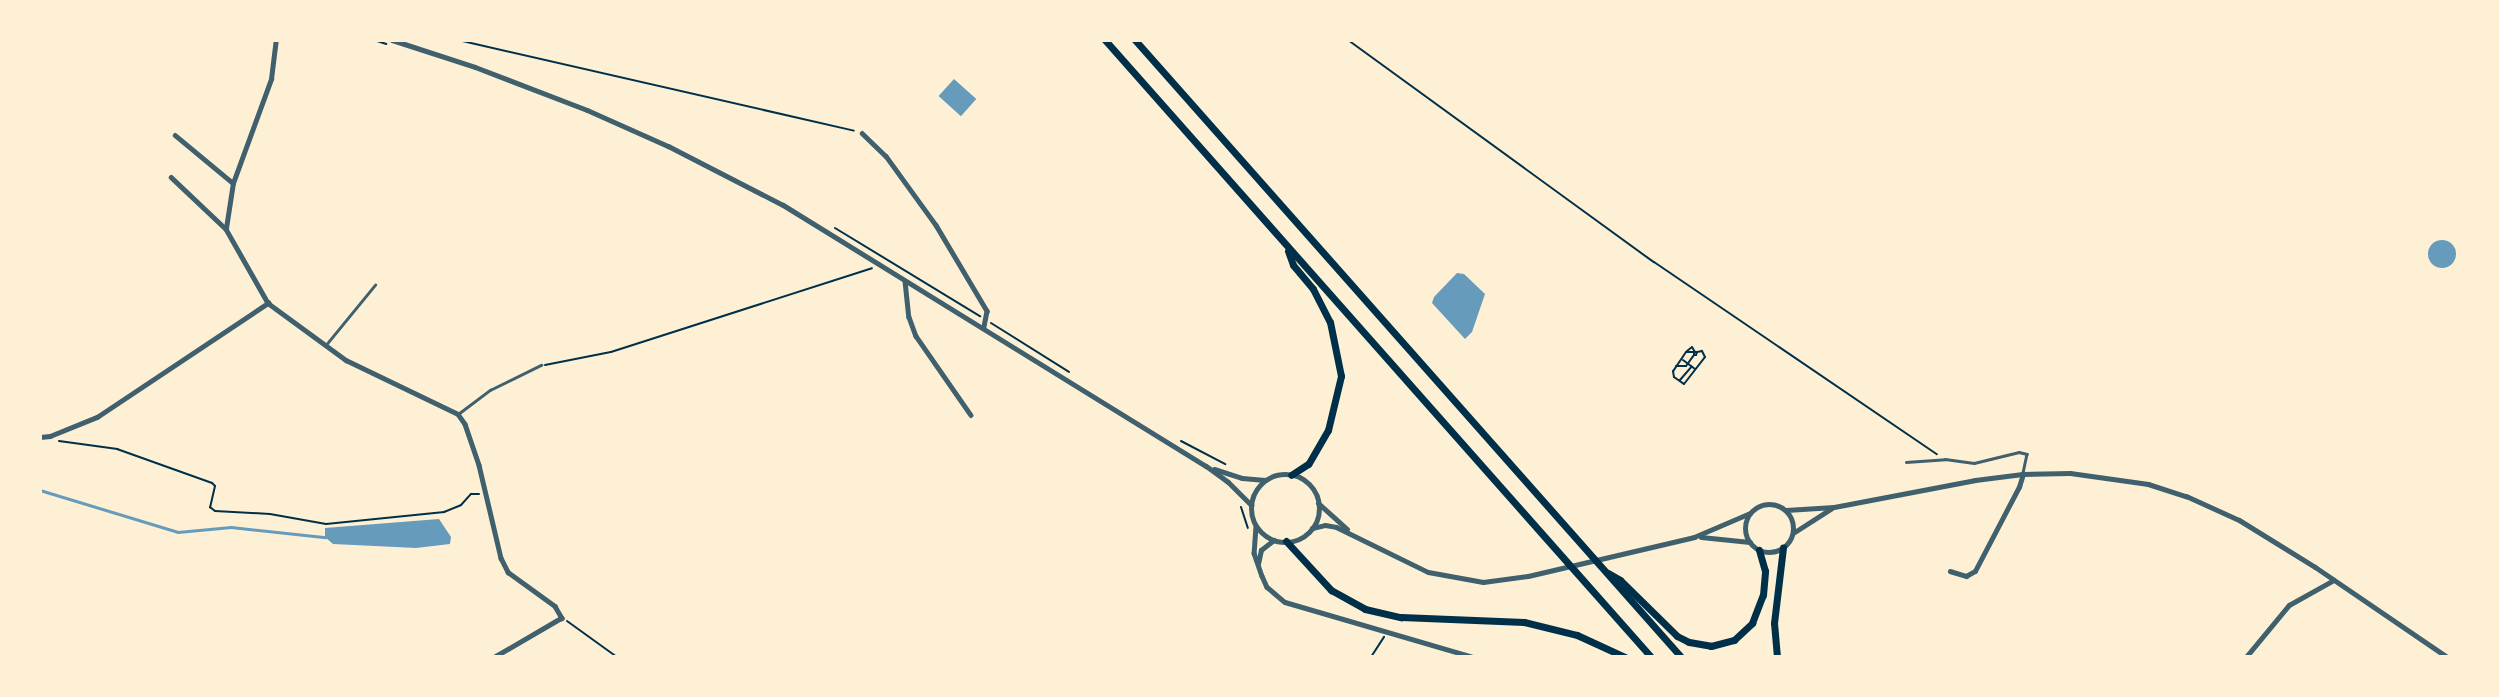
<!DOCTYPE html>
<html>
<head>
<meta charset="utf-8">
<style>
	body { margin:0 }
	#map { position:relative; width:2499px; height:697px; overflow:hidden; background:#fdf0d5; font-family:"Varela Round",sans-serif }
	div>[style] { position:absolute }
	.water>* { inset:0; background:#669bbc; transform-origin:0 0 }
	.round { border-radius:50% }
	.stream>* { height:2.5px; margin:-1.25px; padding:0 1.25px; transform-origin:1.25px; border-radius:1.25px; background:#669bbc }
	.path>* { height:2px; margin:-1px; padding:0 1px; transform-origin:1px; border-radius:1px; background:#003049 }
	.service>* { height:2.5px; margin:-1.25px; padding:0 1.25px; transform-origin:1.25px; border-radius:1.25px; background:#3f606c }
	.minor>* { height:4.5px; margin:-2.25px; padding:0 2.25px; transform-origin:2.25px; border-radius:2.25px; background:#3f606c }
	.tertiary>* { height:5px; margin:-2.5px; padding:0 2.5px; transform-origin:2.5px; border-radius:2.5px; background:#3f606c }
	.tertiary>.ring { margin:-2.5px; padding:0; box-sizing:content-box; background:none; border:5px solid #3f606c; border-radius:50% }
	.trunk>* { height:7px; margin:-3.5px; padding:0 3.5px; transform-origin:3.5px; border-radius:3.5px; background:#003049 }
	span { translate:-50% -50%; white-space:nowrap; text-align:center; line-height:1.15; -webkit-text-stroke:6px #fdf0d5; paint-order:stroke }
	.frame { position:absolute; inset:0; border:42px solid #fdf0d5; pointer-events:none }
</style>
</head>
<body>
<div id="map">
	<div class="water">
		<div style="left:954px;top:79px;width:30px;height:23px;rotate:42deg"></div>
		<div class="round" style="left:2428px;top:240px;width:28px;height:28px"></div>
		<div style="clip-path:polygon(1457px 273px,1464px 274px,1485px 294px,1472px 332px,1465px 339px,1432px 303px,1434px 297px)"></div>
		<div style="clip-path:polygon(439px 519px,451px 537px,450px 544px,416px 548px,333px 544px,325px 537px,325px 528px)"></div>
	</div>
	<div class="stream">
		<div style="left:40px;top:490px;width:144px;rotate:16.9deg"></div>
		<div style="left:178px;top:532px;width:53px;rotate:-5.4deg"></div>
		<div style="left:231px;top:527px;width:95px;rotate:6.1deg"></div>
	</div>
	<div class="path">
		<div style="left:374px;top:40px;width:13px;rotate:18deg"></div>
		<div style="left:458px;top:40px;width:406px;rotate:12.9deg"></div>
		<div style="left:1348px;top:40px;width:378px;rotate:36deg"></div>
		<div style="left:1654px;top:262px;width:342px;rotate:34.2deg"></div>
		<div style="left:835px;top:228px;width:170px;rotate:31.3deg"></div>
		<div style="left:991px;top:323px;width:92px;rotate:32.1deg"></div>
		<div style="left:1687px;top:351px;width:6px;rotate:-39deg"></div>
		<div style="left:1692px;top:347px;width:6px;rotate:59deg"></div>
		<div style="left:1693px;top:352px;width:7px;rotate:180deg"></div>
		<div style="left:1686px;top:352px;width:23px;rotate:124deg"></div>
		<div style="left:1673px;top:371px;width:6px;rotate:81deg"></div>
		<div style="left:1674px;top:377px;width:12px;rotate:35deg"></div>
		<div style="left:1684px;top:384px;width:34px;rotate:-52deg"></div>
		<div style="left:1705px;top:357px;width:7px;rotate:-117deg"></div>
		<div style="left:1702px;top:351px;width:5px;rotate:169deg"></div>
		<div style="left:1694px;top:352px;width:3px"></div>
		<div style="left:1697px;top:352px;width:3px;rotate:108deg"></div>
		<div style="left:1696px;top:355px;width:2px;rotate:180deg"></div>
		<div style="left:1694px;top:355px;width:3px;rotate:-90deg"></div>
		<div style="left:1683px;top:360px;width:15px;rotate:37deg"></div>
		<div style="left:545px;top:365px;width:67px;rotate:-11.1deg"></div>
		<div style="left:611px;top:352px;width:274px;rotate:-17.8deg"></div>
		<div style="left:1676px;top:366px;width:10px"></div>
		<div style="left:1686px;top:366px;width:14px;rotate:-54deg"></div>
		<div style="left:1680px;top:380px;width:18px;rotate:-49deg"></div>
		<div style="left:59px;top:441px;width:59px;rotate:7.9deg"></div>
		<div style="left:117px;top:449px;width:101px;rotate:19.7deg"></div>
		<div style="left:212px;top:483px;width:4px;rotate:45deg"></div>
		<div style="left:215px;top:486px;width:22px;rotate:103deg"></div>
		<div style="left:210px;top:507px;width:6px;rotate:39deg"></div>
		<div style="left:215px;top:511px;width:55px;rotate:3.1deg"></div>
		<div style="left:270px;top:514px;width:57px;rotate:10.1deg"></div>
		<div style="left:326px;top:524px;width:119px;rotate:-5.8deg"></div>
		<div style="left:444px;top:512px;width:18px;rotate:-22deg"></div>
		<div style="left:461px;top:505px;width:15px;rotate:-48deg"></div>
		<div style="left:471px;top:494px;width:8px"></div>
		<div style="left:1181px;top:441px;width:50px;rotate:27.6deg"></div>
		<div style="left:1241px;top:507px;width:22px;rotate:72deg"></div>
		<div style="left:567px;top:621px;width:62px;rotate:35.8deg"></div>
		<div style="left:1371px;top:657px;width:24px;rotate:-57deg"></div>
	</div>
	<div class="service">
		<div style="left:325px;top:346px;width:79px;rotate:-50.7deg"></div>
		<div style="left:458px;top:414px;width:40px;rotate:-37deg"></div>
		<div style="left:490px;top:390px;width:57px;rotate:-26.1deg"></div>
		<div style="left:1906px;top:462px;width:39px;rotate:-4deg"></div>
		<div style="left:1945px;top:459px;width:29px;rotate:8deg"></div>
		<div style="left:1974px;top:463px;width:46px;rotate:-13.7deg"></div>
		<div style="left:2019px;top:452px;width:8px;rotate:14deg"></div>
		<div style="left:2027px;top:454px;width:19px;rotate:102deg"></div>
	</div>
	<div class="minor">
		<div style="left:862px;top:133px;width:33px;rotate:44deg"></div>
		<div style="left:886px;top:156px;width:85px;rotate:54.1deg"></div>
		<div style="left:936px;top:225px;width:100px;rotate:59.3deg"></div>
		<div style="left:987px;top:311px;width:16px;rotate:101deg"></div>
		<div style="left:175px;top:135px;width:75px;rotate:39.6deg"></div>
		<div style="left:171px;top:177px;width:76px;rotate:43.4deg"></div>
		<div style="left:226px;top:229px;width:85px;rotate:60.4deg"></div>
		<div style="left:268px;top:303px;width:97px;rotate:36.2deg"></div>
		<div style="left:346px;top:360px;width:124px;rotate:25.7deg"></div>
		<div style="left:458px;top:414px;width:12px;rotate:55deg"></div>
		<div style="left:465px;top:424px;width:43px;rotate:71.1deg"></div>
		<div style="left:479px;top:465px;width:96px;rotate:76.7deg"></div>
		<div style="left:501px;top:558px;width:16px;rotate:63deg"></div>
		<div style="left:508px;top:572px;width:58px;rotate:35.9deg"></div>
		<div style="left:555px;top:606px;width:14px;rotate:60deg"></div>
		<div style="left:562px;top:618px;width:78px;rotate:149.8deg"></div>
		<div style="left:226px;top:228px;width:46px;rotate:-81.2deg"></div>
		<div style="left:233px;top:183px;width:111px;rotate:-69.9deg"></div>
		<div style="left:271px;top:79px;width:39px;rotate:-83deg"></div>
		<div style="left:905px;top:281px;width:36px;rotate:84deg"></div>
		<div style="left:909px;top:317px;width:20px;rotate:70deg"></div>
		<div style="left:916px;top:336px;width:96px;rotate:55.2deg"></div>
		<div style="left:40px;top:437px;width:10px;rotate:-6deg"></div>
		<div style="left:50px;top:436px;width:51px;rotate:-22deg"></div>
		<div style="left:97px;top:417px;width:206px;rotate:-33.7deg"></div>
		<div style="left:1256px;top:526px;width:27px;rotate:94deg"></div>
		<div style="left:1254px;top:553px;width:24px;rotate:71deg"></div>
		<div style="left:1262px;top:576px;width:12px;rotate:66deg"></div>
		<div style="left:1267px;top:587px;width:23px;rotate:40deg"></div>
		<div style="left:1285px;top:602px;width:196px;rotate:16.3deg"></div>
		<div style="left:1258px;top:564px;width:14px;rotate:-78deg"></div>
		<div style="left:1261px;top:550px;width:16px;rotate:-38deg"></div>
		<div style="left:1950px;top:571px;width:17px;rotate:17deg"></div>
		<div style="left:1966px;top:576px;width:10px;rotate:-29deg"></div>
		<div style="left:1975px;top:571px;width:95px;rotate:-62.4deg"></div>
		<div style="left:2019px;top:487px;width:14px;rotate:-73deg"></div>
		<div style="left:2246px;top:657px;width:67px;rotate:-50.4deg"></div>
		<div style="left:2289px;top:605px;width:51px;rotate:-29.1deg"></div>
	</div>
	<div class="tertiary">
		<div style="left:392px;top:40px;width:87px;rotate:18deg"></div>
		<div style="left:475px;top:67px;width:120px;rotate:21deg"></div>
		<div style="left:587px;top:110px;width:89px;rotate:24deg"></div>
		<div style="left:668px;top:146px;width:129px;rotate:27.2deg"></div>
		<div style="left:783px;top:205px;width:497px;rotate:31.7deg"></div>
		<div style="left:1206px;top:466px;width:27px;rotate:36deg"></div>
		<div style="left:1228px;top:482px;width:33px;rotate:45deg"></div>
		<div style="left:1214px;top:469px;width:29px;rotate:18deg"></div>
		<div style="left:1242px;top:478px;width:23px;rotate:5deg"></div>
		<div class="ring" style="left:1251px;top:474px;width:63px;height:63px"></div>
		<div style="left:1318px;top:503px;width:39px;rotate:42deg"></div>
		<div class="ring" style="left:1745px;top:504px;width:43px;height:43px"></div>
		<div style="left:1786px;top:510px;width:48px;rotate:-3.6deg"></div>
		<div style="left:1834px;top:507px;width:144px;rotate:-10.8deg"></div>
		<div style="left:1975px;top:480px;width:48px;rotate:-7.1deg"></div>
		<div style="left:2023px;top:474px;width:47px;rotate:-1.2deg"></div>
		<div style="left:2070px;top:473px;width:79px;rotate:8deg"></div>
		<div style="left:2148px;top:484px;width:40px;rotate:18deg"></div>
		<div style="left:2186px;top:496px;width:58px;rotate:24.4deg"></div>
		<div style="left:2239px;top:520px;width:89px;rotate:31.7deg"></div>
		<div style="left:2315px;top:567px;width:160px;rotate:34.3deg"></div>
		<div style="left:1312px;top:528px;width:13px;rotate:-13deg"></div>
		<div style="left:1325px;top:525px;width:11px;rotate:10deg"></div>
		<div style="left:1336px;top:527px;width:102px;rotate:26.1deg"></div>
		<div style="left:1428px;top:572px;width:56px;rotate:10.3deg"></div>
		<div style="left:1483px;top:582px;width:45px;rotate:-7.6deg"></div>
		<div style="left:1528px;top:576px;width:171px;rotate:-13.2deg"></div>
		<div style="left:1694px;top:537px;width:61px;rotate:-23.2deg"></div>
		<div style="left:1793px;top:533px;width:46px;rotate:-32.7deg"></div>
		<div style="left:1701px;top:537px;width:49px;rotate:5.8deg"></div>
	</div>
	<div class="trunk">
		<div style="left:1105px;top:40px;width:824px;rotate:48.49deg"></div>
		<div style="left:1135px;top:40px;width:824px;rotate:48.49deg"></div>
		<div style="left:1288px;top:251px;width:15px;rotate:70deg"></div>
		<div style="left:1293px;top:265px;width:31px;rotate:50deg"></div>
		<div style="left:1313px;top:289px;width:37px;rotate:63deg"></div>
		<div style="left:1330px;top:322px;width:55px;rotate:78.5deg"></div>
		<div style="left:1341px;top:376px;width:56px;rotate:103.5deg"></div>
		<div style="left:1328px;top:430px;width:39px;rotate:120deg"></div>
		<div style="left:1308px;top:464px;width:20px;rotate:147deg"></div>
		<div style="left:1286px;top:541px;width:67px;rotate:47.4deg"></div>
		<div style="left:1331px;top:590px;width:39px;rotate:29deg"></div>
		<div style="left:1365px;top:609px;width:37px;rotate:13deg"></div>
		<div style="left:1401px;top:617px;width:123px;rotate:2.3deg"></div>
		<div style="left:1524px;top:622px;width:55px;rotate:13.8deg"></div>
		<div style="left:1577px;top:635px;width:53px;rotate:24.6deg"></div>
		<div style="left:1608px;top:573px;width:14px;rotate:30deg"></div>
		<div style="left:1620px;top:580px;width:80px;rotate:44.5deg"></div>
		<div style="left:1677px;top:636px;width:13px;rotate:27deg"></div>
		<div style="left:1689px;top:642px;width:22px;rotate:10deg"></div>
		<div style="left:1711px;top:646px;width:24px;rotate:-15deg"></div>
		<div style="left:1734px;top:640px;width:25px;rotate:-43deg"></div>
		<div style="left:1752px;top:623px;width:30px;rotate:-69deg"></div>
		<div style="left:1763px;top:595px;width:24px;rotate:-85deg"></div>
		<div style="left:1765px;top:571px;width:22px;rotate:-106deg"></div>
		<div style="left:1777px;top:657px;width:34px;rotate:-95deg"></div>
		<div style="left:1774px;top:623px;width:76px;rotate:-83.2deg"></div>
	</div>
	<div class="frame"></div>
</div>
</body>
</html>
